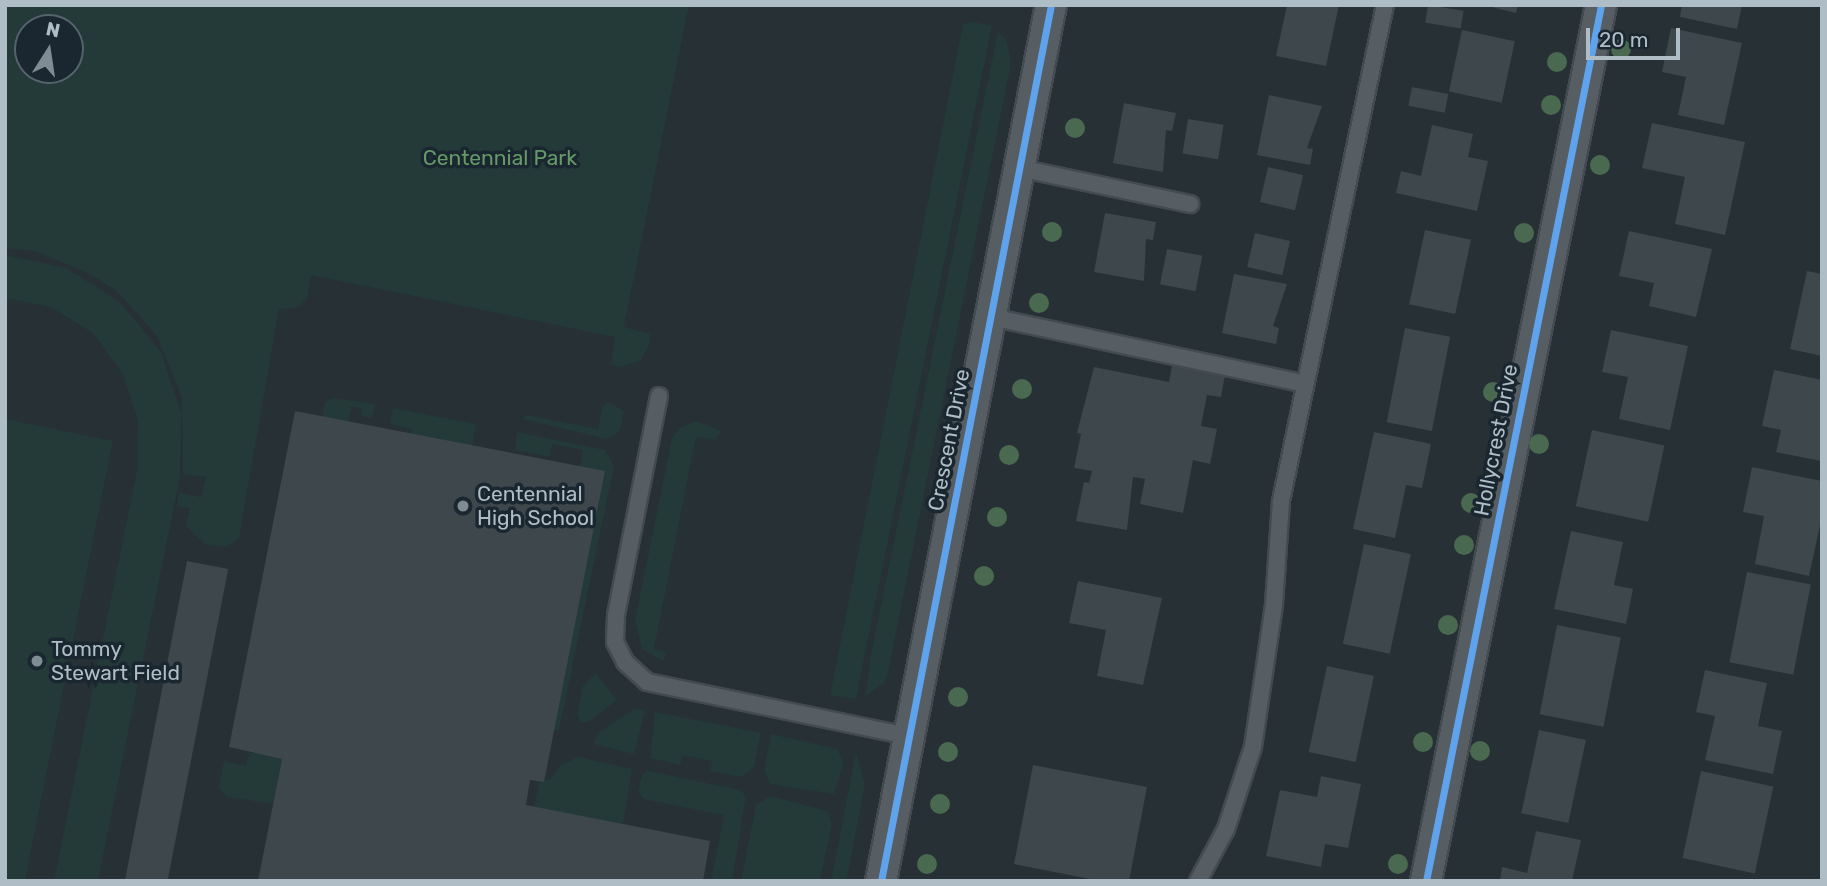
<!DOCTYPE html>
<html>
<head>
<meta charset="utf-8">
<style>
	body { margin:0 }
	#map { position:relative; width:1827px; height:886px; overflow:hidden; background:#263035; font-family:Rubik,sans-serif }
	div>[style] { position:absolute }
	.green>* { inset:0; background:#233a39 }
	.building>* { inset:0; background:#3e474b; transform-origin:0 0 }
	.roads { filter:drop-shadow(2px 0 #444b50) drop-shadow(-2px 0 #444b50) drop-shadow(0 2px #444b50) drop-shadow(0 -2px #444b50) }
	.service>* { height:16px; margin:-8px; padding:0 8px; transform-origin:8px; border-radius:8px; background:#565e63 }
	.minor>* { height:30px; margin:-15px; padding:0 15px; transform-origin:15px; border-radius:15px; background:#565e63 }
	.cycleway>* { height:7px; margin:-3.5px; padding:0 3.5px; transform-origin:3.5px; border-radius:3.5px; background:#60a3ed }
	.trees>* { width:20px; height:20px; margin:-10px; border-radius:50%; background:#496a50 }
	.dots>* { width:19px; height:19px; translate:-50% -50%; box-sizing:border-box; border:4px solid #1a2730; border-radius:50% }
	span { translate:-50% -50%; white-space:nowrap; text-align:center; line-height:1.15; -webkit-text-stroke:7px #1a2730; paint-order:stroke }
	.park-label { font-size:21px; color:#659a67 }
	.street-label { font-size:21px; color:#afbdc7 }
	.poi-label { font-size:21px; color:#afbdc7 }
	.left { translate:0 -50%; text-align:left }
	.frame { position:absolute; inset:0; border:7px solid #afbdc7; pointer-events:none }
	.north { position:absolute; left:14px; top:14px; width:70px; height:70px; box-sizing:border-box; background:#1a2730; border:2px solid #56636c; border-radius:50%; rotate:12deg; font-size:19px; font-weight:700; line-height:28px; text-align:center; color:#afbdc7 }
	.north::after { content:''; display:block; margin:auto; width:24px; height:32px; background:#7f8c94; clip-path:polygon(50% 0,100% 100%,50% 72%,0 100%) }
	.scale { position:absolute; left:1586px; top:28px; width:94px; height:32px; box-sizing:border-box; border:4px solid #afbdc7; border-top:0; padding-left:9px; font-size:21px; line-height:24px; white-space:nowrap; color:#afbdc7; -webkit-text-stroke:5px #1a2730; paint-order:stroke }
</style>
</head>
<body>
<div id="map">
	<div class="green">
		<div style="clip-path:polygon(evenodd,5px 5px,689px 5px,624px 327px,650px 334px,649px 346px,640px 361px,620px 367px,611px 364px,615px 337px,311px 275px,307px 299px,297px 308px,279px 309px,239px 538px,226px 547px,205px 544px,186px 526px,190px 508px,177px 506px,179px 493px,201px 497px,206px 477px,183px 474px,182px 398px,157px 336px,118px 292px,90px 274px,35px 251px,5px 248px,5px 5px,28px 28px,70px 28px,70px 70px,28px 70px,28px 28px)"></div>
		<div style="clip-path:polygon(974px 22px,992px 26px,856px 699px,830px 695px,963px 24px)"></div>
		<div style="clip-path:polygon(998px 31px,1007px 41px,1011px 64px,888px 673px,884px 683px,866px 696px,870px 659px)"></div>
		<div style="clip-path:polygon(5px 255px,66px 268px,120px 302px,161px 352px,181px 413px,180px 477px,98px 881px,54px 881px,137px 470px,138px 421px,123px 374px,94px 334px,51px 307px,5px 298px)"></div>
		<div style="clip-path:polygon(332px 398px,375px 404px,372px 418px,361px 416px,362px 409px,352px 406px,348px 422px,322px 417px,325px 403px)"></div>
		<div style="clip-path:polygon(608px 402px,624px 411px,620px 431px,607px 439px,523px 419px,526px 415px,598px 429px,602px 408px)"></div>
		<div style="clip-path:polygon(393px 408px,476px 424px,472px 446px,411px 434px,412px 429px,390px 424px)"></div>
		<div style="clip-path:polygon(5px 419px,113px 441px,25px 881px,5px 881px)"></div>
		<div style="clip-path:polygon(696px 421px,721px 431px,715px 440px,696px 437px,654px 649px,667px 652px,663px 661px,642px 649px,635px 620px,672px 438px,679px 428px)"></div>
		<div style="clip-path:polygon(517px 432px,605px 450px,614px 466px,559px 730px,553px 730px,605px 472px,580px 467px,583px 450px,552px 444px,550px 457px,515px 450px)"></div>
		<div style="clip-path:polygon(596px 673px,617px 700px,588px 722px,581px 722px,577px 715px,583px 686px)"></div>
		<div style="clip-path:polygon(634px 709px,645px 710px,634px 754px,594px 744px,597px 734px)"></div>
		<div style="clip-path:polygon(655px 712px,761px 733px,754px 767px,741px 777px,710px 771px,712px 761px,683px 755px,680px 765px,650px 758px)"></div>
		<div style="clip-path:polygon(771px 734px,837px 749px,844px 762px,834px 794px,770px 784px,764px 770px)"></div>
		<div style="clip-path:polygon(249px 752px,282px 759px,273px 804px,228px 797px,219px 788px,224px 761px,246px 766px)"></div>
		<div style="clip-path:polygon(856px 752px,865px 785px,847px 878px,831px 881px)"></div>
		<div style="clip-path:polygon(578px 757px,632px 769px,623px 824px,534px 807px,539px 782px,551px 779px,561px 765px)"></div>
		<div style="clip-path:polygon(648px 771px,740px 790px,746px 796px,732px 881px,711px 881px,724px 815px,643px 799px,638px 791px,642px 774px)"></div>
		<div style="clip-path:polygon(770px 796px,828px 811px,832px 824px,820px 881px,741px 881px,756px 805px)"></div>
	</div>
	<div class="building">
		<div style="clip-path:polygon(1287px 5px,1339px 5px,1326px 66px,1276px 56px)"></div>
		<div style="left:1428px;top:5px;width:36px;height:18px;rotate:9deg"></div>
		<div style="clip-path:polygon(1483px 5px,1518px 5px,1516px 13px)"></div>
		<div style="clip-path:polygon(1682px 5px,1742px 5px,1737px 29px,1680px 17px)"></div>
		<div style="clip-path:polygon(1671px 28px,1742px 43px,1724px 125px,1678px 115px,1686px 77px,1662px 72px)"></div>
		<div style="left:1462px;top:30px;width:54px;height:63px;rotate:12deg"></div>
		<div style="left:1412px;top:87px;width:37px;height:19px;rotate:11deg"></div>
		<div style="clip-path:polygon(1269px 95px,1322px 106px,1307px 148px,1313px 149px,1310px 165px,1257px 155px)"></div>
		<div style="clip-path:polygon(1124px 103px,1176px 113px,1172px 131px,1166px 130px,1163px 172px,1113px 163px)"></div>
		<div style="left:1188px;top:119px;width:36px;height:35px;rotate:9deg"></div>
		<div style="clip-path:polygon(1652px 123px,1745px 142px,1725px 235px,1675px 224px,1685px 177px,1642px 168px)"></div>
		<div style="clip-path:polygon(1432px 125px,1473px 134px,1468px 157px,1488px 161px,1477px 211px,1396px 193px,1401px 171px,1421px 176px)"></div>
		<div style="left:1268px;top:167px;width:36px;height:36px;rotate:13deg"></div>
		<div style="clip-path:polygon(1105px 213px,1156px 222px,1153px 240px,1146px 239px,1144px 281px,1094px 272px)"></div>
		<div style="left:1425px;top:230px;width:47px;height:76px;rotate:12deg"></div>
		<div style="clip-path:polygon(1629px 231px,1712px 249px,1696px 317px,1649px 306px,1654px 283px,1619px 276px)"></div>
		<div style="left:1255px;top:233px;width:36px;height:35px;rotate:13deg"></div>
		<div style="left:1167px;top:249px;width:36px;height:36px;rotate:11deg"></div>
		<div style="clip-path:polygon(1807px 271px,1822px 274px,1822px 356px,1790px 349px)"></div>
		<div style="clip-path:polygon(1234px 274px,1287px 284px,1273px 326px,1279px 328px,1276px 344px,1222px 333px)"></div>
		<div style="left:1405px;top:328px;width:46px;height:96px;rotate:11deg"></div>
		<div style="clip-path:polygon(1611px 330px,1688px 346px,1670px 430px,1619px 419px,1628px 377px,1602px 372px)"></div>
		<div style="clip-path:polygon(1172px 365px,1225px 375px,1221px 397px,1207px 395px,1201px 426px,1217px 429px,1210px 464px,1193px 460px,1183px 513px,1140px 504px,1145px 479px,1133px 477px,1127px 530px,1076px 521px,1084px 482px,1089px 483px,1092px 471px,1074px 468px,1081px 434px,1077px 433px,1094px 367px,1169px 382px)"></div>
		<div style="clip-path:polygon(1774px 370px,1822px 380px,1821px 461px,1776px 452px,1781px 430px,1762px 426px)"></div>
		<div style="clip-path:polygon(295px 411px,605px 471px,544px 782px,530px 780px,526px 805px,710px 841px,703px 881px,258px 881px,282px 759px,229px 747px)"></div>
		<div style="left:1592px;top:430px;width:74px;height:78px;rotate:12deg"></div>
		<div style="clip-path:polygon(1374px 432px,1431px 444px,1422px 488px,1406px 485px,1395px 538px,1353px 529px)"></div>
		<div style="clip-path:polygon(1752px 467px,1822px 481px,1822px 516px,1809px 576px,1755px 564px,1764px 516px,1743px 512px)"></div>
		<div style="clip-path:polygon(1571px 531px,1623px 542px,1614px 585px,1633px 589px,1626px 624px,1554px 609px)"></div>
		<div style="left:1364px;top:544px;width:48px;height:102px;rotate:12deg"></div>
		<div style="left:187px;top:561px;width:42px;height:327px;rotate:11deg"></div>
		<div style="left:1747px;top:572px;width:65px;height:92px;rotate:11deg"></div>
		<div style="clip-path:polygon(1078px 581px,1162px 598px,1143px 685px,1097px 676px,1106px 630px,1069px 623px)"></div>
		<div style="left:1557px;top:625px;width:65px;height:91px;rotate:11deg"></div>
		<div style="left:1327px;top:666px;width:48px;height:88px;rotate:12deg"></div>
		<div style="clip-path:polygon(1705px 670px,1767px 683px,1758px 726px,1782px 731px,1773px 774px,1705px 760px,1715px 716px,1696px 712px)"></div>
		<div style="left:1539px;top:730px;width:48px;height:85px;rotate:12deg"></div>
		<div style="clip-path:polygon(1033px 765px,1147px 787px,1129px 881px,1100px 881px,1014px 864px)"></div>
		<div style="left:1701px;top:771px;width:74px;height:89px;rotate:12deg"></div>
		<div style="clip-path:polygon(1321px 776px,1361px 784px,1348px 848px,1325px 844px,1321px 867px,1266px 856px,1280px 790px,1317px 797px)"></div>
		<div style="clip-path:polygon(1536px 831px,1581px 840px,1572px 881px,1500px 881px,1502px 867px,1527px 873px)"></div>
	</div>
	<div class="roads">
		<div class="service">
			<div style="left:1019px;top:168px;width:175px;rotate:11.9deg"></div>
			<div style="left:991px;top:317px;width:321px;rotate:12deg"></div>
			<div style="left:659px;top:396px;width:223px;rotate:101.1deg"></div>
			<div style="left:616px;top:615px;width:27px;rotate:92deg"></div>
			<div style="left:615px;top:642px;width:22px;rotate:63deg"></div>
			<div style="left:625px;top:662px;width:30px;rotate:42deg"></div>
			<div style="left:647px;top:682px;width:267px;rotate:11.7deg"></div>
			<div style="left:1198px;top:881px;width:59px;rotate:-61.7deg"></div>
			<div style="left:1226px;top:829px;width:86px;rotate:-71.8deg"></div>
			<div style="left:1253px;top:747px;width:145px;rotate:-81.6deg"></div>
			<div style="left:1274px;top:604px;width:103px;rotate:-86.1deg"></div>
			<div style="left:1281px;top:501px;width:507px;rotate:-78.16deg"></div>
		</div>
		<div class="minor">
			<div style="left:881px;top:881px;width:892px;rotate:-79.02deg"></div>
			<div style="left:1426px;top:881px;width:893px;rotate:-78.7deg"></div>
		</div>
	</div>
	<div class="cycleway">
		<div style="left:881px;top:881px;width:892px;rotate:-79.02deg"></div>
		<div style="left:1426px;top:881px;width:893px;rotate:-78.7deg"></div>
	</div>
	<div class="trees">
		<div style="left:1621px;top:49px"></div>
		<div style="left:1557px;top:62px"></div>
		<div style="left:1551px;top:105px"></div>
		<div style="left:1075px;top:128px"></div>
		<div style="left:1600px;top:165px"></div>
		<div style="left:1052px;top:232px"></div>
		<div style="left:1524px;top:233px"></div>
		<div style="left:1039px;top:303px"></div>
		<div style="left:1022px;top:389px"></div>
		<div style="left:1493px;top:392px"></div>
		<div style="left:1539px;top:444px"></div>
		<div style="left:1009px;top:455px"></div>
		<div style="left:1471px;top:503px"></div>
		<div style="left:997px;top:517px"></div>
		<div style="left:1464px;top:545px"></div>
		<div style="left:984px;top:576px"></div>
		<div style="left:1448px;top:625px"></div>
		<div style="left:958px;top:697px"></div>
		<div style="left:1423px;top:742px"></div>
		<div style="left:1480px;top:751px"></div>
		<div style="left:948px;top:752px"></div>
		<div style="left:940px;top:804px"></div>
		<div style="left:927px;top:864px"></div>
		<div style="left:1398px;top:864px"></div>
	</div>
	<div class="dots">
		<div style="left:463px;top:506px;background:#7f8c94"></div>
		<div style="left:37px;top:661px;background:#7f8c94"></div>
	</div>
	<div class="park-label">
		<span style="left:500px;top:158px">Centennial Park</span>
	</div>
	<div class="street-label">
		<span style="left:949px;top:440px;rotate:-79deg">Crescent Drive</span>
		<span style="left:1496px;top:440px;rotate:-79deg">Hollycrest Drive</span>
	</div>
	<div class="poi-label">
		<span class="left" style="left:477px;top:506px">Centennial<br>High School</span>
		<span class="left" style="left:51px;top:661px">Tommy<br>Stewart Field</span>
	</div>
	<div class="frame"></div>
	<div class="north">N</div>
	<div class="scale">20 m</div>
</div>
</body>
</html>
